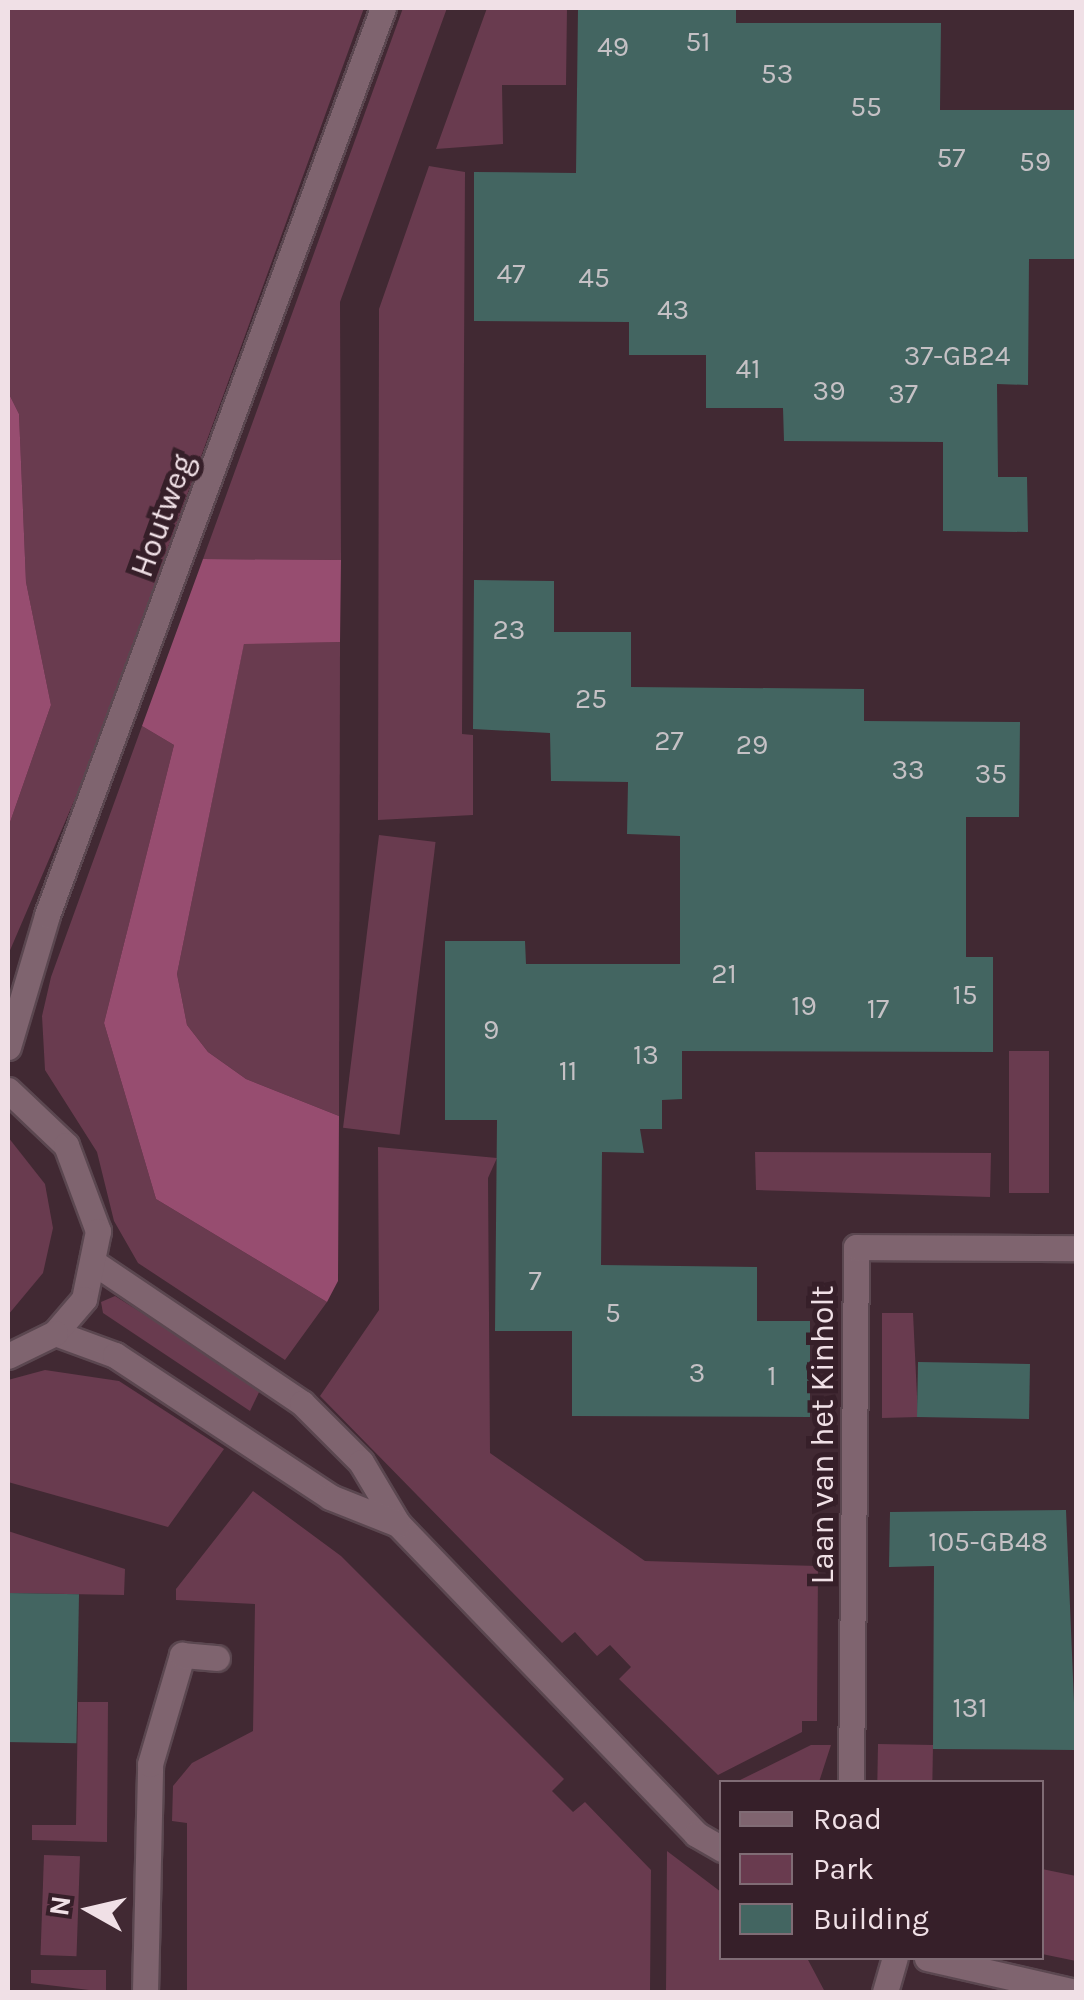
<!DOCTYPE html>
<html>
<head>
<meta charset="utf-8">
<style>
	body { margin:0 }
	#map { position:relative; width:1084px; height:2000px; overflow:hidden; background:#412933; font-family:Karla,sans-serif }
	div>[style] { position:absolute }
	.green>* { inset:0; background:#693b4f; transform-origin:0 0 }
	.forest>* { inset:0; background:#974d70 }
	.building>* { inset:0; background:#436561; transform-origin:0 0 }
	.roads { filter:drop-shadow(2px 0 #5b4750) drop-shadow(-2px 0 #5b4750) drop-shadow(0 2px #5b4750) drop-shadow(0 -2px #5b4750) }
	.minor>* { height:25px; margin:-12.5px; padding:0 12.5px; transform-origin:12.5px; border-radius:12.5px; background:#7f646f }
	.tertiary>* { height:25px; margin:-12.5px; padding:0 12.5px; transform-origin:12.5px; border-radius:12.5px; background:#7f646f }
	span { translate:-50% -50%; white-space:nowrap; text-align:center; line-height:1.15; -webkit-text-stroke:10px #361f29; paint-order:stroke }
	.number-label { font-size:28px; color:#c5c1c5 }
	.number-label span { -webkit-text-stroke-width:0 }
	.street-label { font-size:32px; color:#f0e0e6 }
	.frame { position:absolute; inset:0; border:10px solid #f0e0e6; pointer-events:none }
	.legend { position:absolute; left:719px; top:1780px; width:325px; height:180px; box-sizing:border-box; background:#361f29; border:2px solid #806c75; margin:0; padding:12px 18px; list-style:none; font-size:30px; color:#f0e0e6 }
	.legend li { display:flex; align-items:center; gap:20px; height:50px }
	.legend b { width:50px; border:2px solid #806c75 }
	.north { position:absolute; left:40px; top:1860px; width:100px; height:100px; -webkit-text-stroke:8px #361f29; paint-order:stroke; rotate:278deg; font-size:28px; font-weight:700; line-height:40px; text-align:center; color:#f0e0e6 }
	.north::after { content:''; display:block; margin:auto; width:35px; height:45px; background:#f0e0e6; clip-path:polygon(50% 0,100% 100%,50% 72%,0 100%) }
</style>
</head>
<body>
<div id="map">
	<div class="green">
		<div style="clip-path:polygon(8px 8px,364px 8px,86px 773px,8px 955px,8px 828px,51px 705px,26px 582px,19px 414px,8px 392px)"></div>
		<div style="clip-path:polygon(403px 8px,447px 8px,340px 302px,341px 560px,203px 559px)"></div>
		<div style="clip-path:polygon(487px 8px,567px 8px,566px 85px,502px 85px,503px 144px,436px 149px)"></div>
		<div style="clip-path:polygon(429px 166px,465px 172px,462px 734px,473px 735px,473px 815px,378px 820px,379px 309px)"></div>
		<div style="clip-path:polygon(340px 642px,339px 1116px,246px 1079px,208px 1052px,187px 1025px,177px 974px,244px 643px)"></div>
		<div style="clip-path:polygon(142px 726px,174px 745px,104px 1023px,156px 1199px,327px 1302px,285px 1360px,138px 1263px,114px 1221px,97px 1152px,45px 1070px,42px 1016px,51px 977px)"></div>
		<div style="left:379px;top:835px;width:57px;height:295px;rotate:7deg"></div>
		<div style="left:1009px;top:1051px;width:40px;height:142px"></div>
		<div style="clip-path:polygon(8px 1137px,45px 1184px,53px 1228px,43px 1273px,8px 1315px)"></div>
		<div style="clip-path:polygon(378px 1147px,497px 1158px,488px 1178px,490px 1453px,645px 1561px,818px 1566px,817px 1721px,802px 1721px,802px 1732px,718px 1775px,619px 1679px,631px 1667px,610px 1645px,597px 1656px,575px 1632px,562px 1643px,320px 1396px,379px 1310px)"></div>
		<div style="clip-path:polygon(755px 1152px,991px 1153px,990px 1197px,756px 1190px)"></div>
		<div style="clip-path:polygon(115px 1296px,261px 1388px,250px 1411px,103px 1313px,101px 1302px)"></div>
		<div style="clip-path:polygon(882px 1313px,913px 1313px,918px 1417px,882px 1418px)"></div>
		<div style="clip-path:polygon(45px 1370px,119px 1381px,224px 1449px,168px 1527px,8px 1482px,8px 1380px)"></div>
		<div style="clip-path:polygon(253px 1491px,341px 1556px,564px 1779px,552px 1791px,573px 1812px,585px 1802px,651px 1870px,650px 1992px,187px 1992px,187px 1823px,172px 1821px,173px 1786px,192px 1763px,253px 1731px,255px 1604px,176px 1600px,176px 1589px)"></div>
		<div style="clip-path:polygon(8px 1531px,125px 1569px,124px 1595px,8px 1593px)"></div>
		<div style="clip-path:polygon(78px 1702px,108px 1702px,107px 1842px,32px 1840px,32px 1825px,76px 1825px)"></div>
		<div style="left:878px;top:1744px;width:55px;height:38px;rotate:1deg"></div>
		<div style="clip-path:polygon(811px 1745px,831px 1745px,819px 1782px,736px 1782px)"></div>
		<div style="clip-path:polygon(667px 1851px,721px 1892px,722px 1958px,807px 1958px,825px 1992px,666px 1992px)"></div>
		<div style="left:44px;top:1855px;width:36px;height:100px;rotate:2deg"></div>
		<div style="clip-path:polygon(1042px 1869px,1076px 1876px,1076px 1961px,1042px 1954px)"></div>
		<div style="clip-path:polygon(31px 1970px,106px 1970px,106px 1992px,31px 1983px)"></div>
	</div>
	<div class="forest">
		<div style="clip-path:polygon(8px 392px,19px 414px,26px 582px,51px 705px,8px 828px)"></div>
		<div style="clip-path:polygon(203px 559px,341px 560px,340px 642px,244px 644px,177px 974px,187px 1025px,208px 1052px,246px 1079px,339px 1116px,338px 1281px,327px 1302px,156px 1199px,104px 1023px,174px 745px,142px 726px)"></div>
	</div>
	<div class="building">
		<div style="clip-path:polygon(578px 8px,736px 8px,736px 23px,941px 23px,940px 110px,1076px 110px,1076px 259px,1029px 259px,1028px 385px,997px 384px,998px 477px,1027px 477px,1028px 532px,943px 531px,943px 442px,784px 441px,783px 408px,706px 408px,706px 355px,629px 355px,629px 322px,474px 321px,474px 172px,576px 173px)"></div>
		<div style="clip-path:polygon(474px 580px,554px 581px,554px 632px,631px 632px,631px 687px,864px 689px,864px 721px,1020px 722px,1019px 817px,966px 817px,966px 957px,993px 957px,993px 1052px,682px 1051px,682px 1099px,662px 1100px,662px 1129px,640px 1129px,644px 1153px,602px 1152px,601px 1265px,757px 1267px,757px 1321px,810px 1321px,810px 1417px,572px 1416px,572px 1331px,495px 1331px,497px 1120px,445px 1120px,445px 941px,525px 941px,526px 964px,680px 964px,680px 836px,627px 834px,628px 782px,551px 781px,550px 733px,473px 729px)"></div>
		<div style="left:918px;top:1362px;width:112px;height:55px;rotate:1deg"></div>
		<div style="clip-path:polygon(1066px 1510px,1076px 1750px,933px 1749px,934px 1566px,889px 1567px,890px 1512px)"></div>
		<div style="left:8px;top:1593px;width:71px;height:149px;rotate:1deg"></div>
	</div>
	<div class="roads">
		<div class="minor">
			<div style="left:96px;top:1264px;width:249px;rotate:34deg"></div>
			<div style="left:302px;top:1403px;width:83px;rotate:45deg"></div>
			<div style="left:361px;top:1462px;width:72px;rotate:59.2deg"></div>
			<div style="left:398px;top:1524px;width:430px;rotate:46.1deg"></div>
			<div style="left:696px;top:1834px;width:30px;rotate:30deg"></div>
			<div style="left:55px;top:1333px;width:64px;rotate:20.1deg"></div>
			<div style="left:115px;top:1355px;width:258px;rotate:33.4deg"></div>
			<div style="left:330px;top:1497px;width:73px;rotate:21.7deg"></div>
			<div style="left:851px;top:1782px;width:535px;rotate:-89.46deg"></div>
			<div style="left:856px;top:1247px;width:220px;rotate:0.3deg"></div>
			<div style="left:927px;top:1958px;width:153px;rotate:12.9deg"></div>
			<div style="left:145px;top:1992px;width:228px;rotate:-88.7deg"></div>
			<div style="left:150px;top:1764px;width:114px;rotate:-73.6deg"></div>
			<div style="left:182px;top:1655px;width:35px;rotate:5deg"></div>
			<div style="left:885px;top:1992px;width:35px;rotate:-74deg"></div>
		</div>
		<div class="tertiary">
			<div style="left:8px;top:1047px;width:138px;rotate:-73.5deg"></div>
			<div style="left:47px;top:915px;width:967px;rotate:-69.67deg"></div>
			<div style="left:8px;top:1090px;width:80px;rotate:43.5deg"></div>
			<div style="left:66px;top:1145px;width:92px;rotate:69.6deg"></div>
			<div style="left:98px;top:1231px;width:69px;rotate:101.6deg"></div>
			<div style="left:84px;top:1299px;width:45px;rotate:130.5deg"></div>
			<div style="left:55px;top:1333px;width:52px;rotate:153.9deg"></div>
		</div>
	</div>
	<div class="number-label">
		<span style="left:698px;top:42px">51</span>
		<span style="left:613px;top:47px">49</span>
		<span style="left:777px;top:74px">53</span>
		<span style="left:866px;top:107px">55</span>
		<span style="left:951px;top:158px">57</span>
		<span style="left:1035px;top:162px">59</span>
		<span style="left:511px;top:274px">47</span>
		<span style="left:594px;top:278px">45</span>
		<span style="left:673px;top:310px">43</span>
		<span style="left:957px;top:356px">37-GB24</span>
		<span style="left:748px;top:369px">41</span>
		<span style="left:829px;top:391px">39</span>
		<span style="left:903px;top:394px">37</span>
		<span style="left:509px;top:630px">23</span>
		<span style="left:591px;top:699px">25</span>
		<span style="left:669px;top:741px">27</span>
		<span style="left:752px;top:745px">29</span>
		<span style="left:908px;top:770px">33</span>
		<span style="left:991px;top:774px">35</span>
		<span style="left:724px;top:974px">21</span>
		<span style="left:965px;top:995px">15</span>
		<span style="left:804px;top:1006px">19</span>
		<span style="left:878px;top:1009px">17</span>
		<span style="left:491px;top:1030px">9</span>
		<span style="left:646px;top:1055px">13</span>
		<span style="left:568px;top:1071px">11</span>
		<span style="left:535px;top:1281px">7</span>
		<span style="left:613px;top:1313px">5</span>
		<span style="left:697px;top:1373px">3</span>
		<span style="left:772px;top:1376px">1</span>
		<span style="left:988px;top:1542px">105-GB48</span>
		<span style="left:970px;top:1708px">131</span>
	</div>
	<div class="street-label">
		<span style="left:163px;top:516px;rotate:-70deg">Houtweg</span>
		<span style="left:823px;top:1435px;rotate:-90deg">Laan van het Kinholt</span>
	</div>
	<div class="frame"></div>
	<ul class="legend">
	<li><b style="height:12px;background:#7f646f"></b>Road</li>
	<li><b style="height:28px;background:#693b4f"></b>Park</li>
	<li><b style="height:28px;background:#436561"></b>Building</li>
	</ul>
	<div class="north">N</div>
</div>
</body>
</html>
